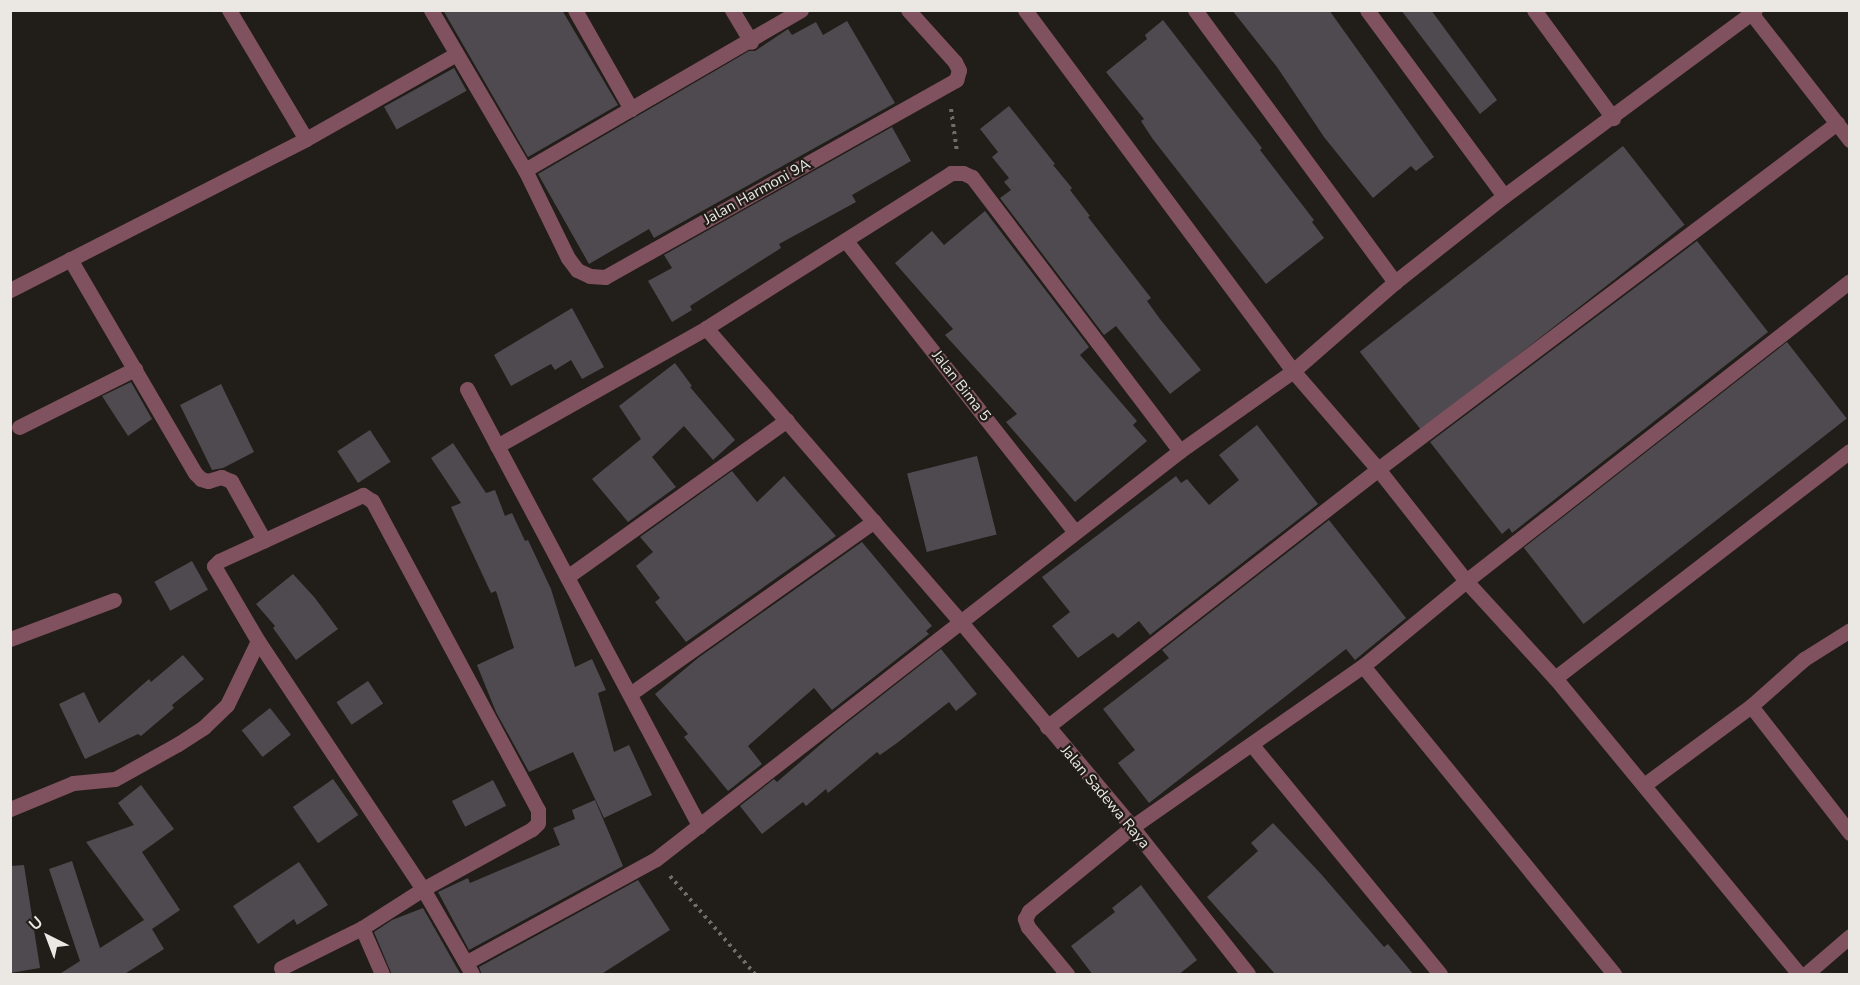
<!DOCTYPE html>
<html>
<head>
<meta charset="utf-8">
<style>
	body { margin:0 }
	#map { position:relative; width:1860px; height:985px; overflow:hidden; background:#211d18; font-family:"Nunito Sans",sans-serif }
	div>[style] { position:absolute }
	.building>* { inset:0; background:#4f4a50; transform-origin:0 0 }
	.path>* { height:4px; margin-top:-2px; transform-origin:0; background:repeating-linear-gradient(90deg,#706c68 0 3px,transparent 0 7.5px) }
	.minor>* { height:15px; margin:-7.5px; padding:0 7.5px; transform-origin:7.5px; border-radius:7.5px; background:#80525f }
	span { translate:-50% -50%; white-space:nowrap; text-align:center; line-height:1.15; -webkit-text-stroke:4.5px #211d18; paint-order:stroke }
	.street-label { font-size:15px; color:#ebe8e4 }
	.frame { position:absolute; inset:0; border:12px solid #ebe8e4; pointer-events:none }
	.north { position:absolute; left:18px; top:907px; width:60px; height:60px; -webkit-text-stroke:4px #211d18; paint-order:stroke; rotate:318deg; font-size:16px; font-weight:700; line-height:24px; text-align:center; color:#ebe8e4 }
	.north::after { content:''; display:block; margin:auto; width:21px; height:27px; background:#ebe8e4; clip-path:polygon(50% 0,100% 100%,50% 72%,0 100%) }
</style>
</head>
<body>
<div id="map">
	<div class="building">
		<div style="clip-path:polygon(443px 10px,562px 10px,618px 105px,528px 157px)"></div>
		<div style="clip-path:polygon(1232px 10px,1329px 10px,1434px 157px,1416px 171px,1411px 166px,1373px 198px,1324px 137px,1277px 67px)"></div>
		<div style="clip-path:polygon(1401px 10px,1431px 10px,1497px 100px,1480px 114px)"></div>
		<div style="clip-path:polygon(1163px 20px,1262px 148px,1260px 150px,1314px 220px,1312px 222px,1324px 238px,1266px 284px,1152px 138px,1141px 121px,1144px 119px,1106px 72px,1147px 39px,1145px 35px)"></div>
		<div style="clip-path:polygon(847px 21px,895px 103px,654px 238px,649px 229px,589px 264px,538px 174px,749px 51px,755px 51px,788px 29px,792px 35px,816px 22px,823px 35px)"></div>
		<div style="left:454px;top:68px;width:26px;height:80px;rotate:61deg"></div>
		<div style="clip-path:polygon(1009px 106px,1055px 164px,1053px 165px,1072px 188px,1070px 190px,1090px 216px,1088px 217px,1151px 298px,1147px 301px,1160px 319px,1201px 370px,1170px 394px,1116px 326px,1104px 335px,1000px 198px,1011px 190px,1004px 182px,1009px 178px,992px 157px,998px 152px,980px 129px)"></div>
		<div style="clip-path:polygon(892px 127px,911px 161px,852px 195px,856px 202px,779px 244px,781px 248px,690px 306px,692px 310px,672px 322px,648px 281px,672px 268px,664px 255px)"></div>
		<div style="left:1623px;top:146px;width:100px;height:334px;rotate:52deg"></div>
		<div style="clip-path:polygon(985px 211px,1089px 347px,1080px 355px,1137px 421px,1133px 425px,1147px 441px,1075px 502px,1006px 422px,1017px 414px,945px 335px,953px 329px,895px 263px,932px 231px,944px 245px)"></div>
		<div style="clip-path:polygon(1697px 241px,1768px 332px,1512px 533px,1509px 528px,1502px 534px,1430px 442px)"></div>
		<div style="clip-path:polygon(572px 308px,604px 367px,582px 379px,571px 360px,555px 370px,551px 364px,511px 386px,494px 355px)"></div>
		<div style="left:1787px;top:342px;width:97px;height:334px;rotate:52deg"></div>
		<div style="clip-path:polygon(675px 363px,692px 386px,690px 387px,735px 440px,713px 460px,684px 426px,652px 457px,676px 487px,628px 522px,592px 479px,641px 439px,619px 406px)"></div>
		<div style="clip-path:polygon(131px 382px,152px 419px,128px 436px,102px 396px)"></div>
		<div style="clip-path:polygon(221px 384px,254px 452px,223px 468px,212px 470px,180px 405px)"></div>
		<div style="clip-path:polygon(1257px 425px,1318px 504px,1150px 635px,1139px 621px,1118px 638px,1113px 633px,1078px 658px,1052px 626px,1070px 612px,1042px 577px,1176px 476px,1181px 483px,1187px 479px,1209px 505px,1239px 480px,1219px 455px)"></div>
		<div style="left:370px;top:430px;width:38px;height:39px;rotate:57deg"></div>
		<div style="clip-path:polygon(453px 443px,486px 493px,495px 490px,505px 516px,512px 513px,525px 541px,528px 540px,551px 589px,575px 667px,592px 659px,606px 690px,598px 693px,614px 752px,629px 745px,652px 795px,604px 818px,573px 752px,529px 772px,496px 712px,477px 665px,514px 648px,496px 591px,491px 593px,451px 507px,461px 503px,431px 458px)"></div>
		<div style="left:977px;top:456px;width:81px;height:72px;rotate:76deg"></div>
		<div style="clip-path:polygon(732px 471px,757px 502px,784px 476px,836px 536px,686px 642px,655px 602px,660px 598px,636px 566px,653px 552px,640px 537px)"></div>
		<div style="clip-path:polygon(1329px 520px,1406px 618px,1355px 660px,1346px 649px,1149px 803px,1118px 763px,1135px 750px,1103px 709px,1169px 658px,1162px 650px)"></div>
		<div style="clip-path:polygon(862px 542px,932px 626px,926px 631px,929px 634px,832px 710px,814px 688px,748px 746px,762px 764px,728px 791px,684px 737px,688px 734px,655px 694px,698px 658px)"></div>
		<div style="left:192px;top:561px;width:33px;height:43px;rotate:61deg"></div>
		<div style="clip-path:polygon(293px 574px,315px 598px,338px 629px,296px 660px,273px 628px,275px 626px,256px 604px)"></div>
		<div style="clip-path:polygon(941px 649px,977px 694px,956px 711px,949px 702px,897px 743px,880px 755px,877px 752px,828px 793px,826px 789px,806px 806px,803px 802px,762px 834px,740px 806px,774px 779px,777px 782px,835px 732px)"></div>
		<div style="clip-path:polygon(183px 655px,204px 679px,172px 705px,174px 708px,141px 736px,138px 734px,85px 759px,59px 704px,84px 692px,99px 723px,149px 679px,151px 682px)"></div>
		<div style="left:368px;top:681px;width:27px;height:38px;rotate:56deg"></div>
		<div style="left:270px;top:708px;width:34px;height:36px;rotate:52deg"></div>
		<div style="left:333px;top:779px;width:44px;height:49px;rotate:55deg"></div>
		<div style="left:493px;top:780px;width:29px;height:46px;rotate:63deg"></div>
		<div style="clip-path:polygon(141px 785px,174px 829px,142px 852px,180px 910px,152px 929px,164px 949px,123px 975px,58px 975px,80px 961px,49px 869px,72px 861px,100px 948px,144px 920px,86px 842px,134px 825px,118px 803px)"></div>
		<div style="clip-path:polygon(595px 800px,623px 866px,469px 950px,438px 892px,468px 878px,470px 883px,560px 845px,553px 828px,575px 819px,572px 810px)"></div>
		<div style="clip-path:polygon(1273px 823px,1321px 874px,1384px 947px,1388px 944px,1414px 975px,1276px 975px,1207px 897px,1258px 851px,1251px 843px)"></div>
		<div style="clip-path:polygon(299px 862px,328px 905px,297px 925px,294px 919px,258px 944px,233px 906px)"></div>
		<div style="clip-path:polygon(24px 865px,40px 968px,10px 973px,10px 866px)"></div>
		<div style="clip-path:polygon(638px 880px,670px 930px,600px 975px,482px 975px,479px 967px)"></div>
		<div style="clip-path:polygon(1141px 885px,1197px 960px,1178px 975px,1093px 975px,1071px 946px,1115px 912px,1112px 908px)"></div>
		<div style="clip-path:polygon(423px 908px,461px 975px,392px 975px,374px 932px,392px 920px)"></div>
	</div>
	<div class="path">
		<div style="left:951px;top:109px;width:43px;rotate:82.1deg"></div>
		<div style="left:670px;top:876px;width:130px;rotate:49.1deg"></div>
	</div>
	<div class="minor">
		<div style="left:229px;top:10px;width:150px;rotate:59.2deg"></div>
		<div style="left:431px;top:10px;width:186px;rotate:59.6deg"></div>
		<div style="left:525px;top:170px;width:319px;rotate:-30.1deg"></div>
		<div style="left:575px;top:10px;width:114px;rotate:60.5deg"></div>
		<div style="left:732px;top:10px;width:37px;rotate:59deg"></div>
		<div style="left:1025px;top:10px;width:450px;rotate:53.4deg"></div>
		<div style="left:1293px;top:371px;width:130px;rotate:49.1deg"></div>
		<div style="left:1378px;top:469px;width:142px;rotate:51.8deg"></div>
		<div style="left:1466px;top:581px;width:132px;rotate:47.5deg"></div>
		<div style="left:1555px;top:678px;width:384px;rotate:50.5deg"></div>
		<div style="left:1195px;top:10px;width:338px;rotate:53.7deg"></div>
		<div style="left:1367px;top:10px;width:231px;rotate:53.6deg"></div>
		<div style="left:1534px;top:10px;width:134px;rotate:53.8deg"></div>
		<div style="left:1751px;top:13px;width:161px;rotate:52.1deg"></div>
		<div style="left:525px;top:170px;width:98px;rotate:64deg"></div>
		<div style="left:568px;top:258px;width:15px;rotate:53deg"></div>
		<div style="left:577px;top:270px;width:14px;rotate:25deg"></div>
		<div style="left:590px;top:276px;width:15px;rotate:4deg"></div>
		<div style="left:605px;top:277px;width:403px;rotate:-29.3deg"></div>
		<div style="left:956px;top:80px;width:10px;rotate:-73deg"></div>
		<div style="left:959px;top:70px;width:9px;rotate:-117deg"></div>
		<div style="left:955px;top:62px;width:70px;rotate:-132.1deg"></div>
		<div style="left:846px;top:241px;width:370px;rotate:51.8deg"></div>
		<div style="left:70px;top:259px;width:248px;rotate:59.7deg"></div>
		<div style="left:195px;top:473px;width:8px;rotate:45deg"></div>
		<div style="left:201px;top:479px;width:7px;rotate:16deg"></div>
		<div style="left:208px;top:481px;width:14px;rotate:-17deg"></div>
		<div style="left:221px;top:477px;width:11px;rotate:22deg"></div>
		<div style="left:231px;top:481px;width:68px;rotate:60.8deg"></div>
		<div style="left:10px;top:290px;width:332px;rotate:-27deg"></div>
		<div style="left:306px;top:139px;width:167px;rotate:-29.5deg"></div>
		<div style="left:706px;top:328px;width:388px;rotate:49.1deg"></div>
		<div style="left:960px;top:621px;width:268px;rotate:50.1deg"></div>
		<div style="left:1132px;top:827px;width:187px;rotate:51.7deg"></div>
		<div style="left:467px;top:389px;width:495px;rotate:62deg"></div>
		<div style="left:19px;top:427px;width:130px;rotate:-26.6deg"></div>
		<div style="left:497px;top:446px;width:240px;rotate:-29.4deg"></div>
		<div style="left:706px;top:328px;width:290px;rotate:-32.3deg"></div>
		<div style="left:951px;top:173px;width:12px"></div>
		<div style="left:963px;top:173px;width:10px;rotate:24deg"></div>
		<div style="left:972px;top:177px;width:344px;rotate:52.8deg"></div>
		<div style="left:567px;top:577px;width:270px;rotate:-35.5deg"></div>
		<div style="left:10px;top:639px;width:111px;rotate:-20.6deg"></div>
		<div style="left:1363px;top:666px;width:397px;rotate:50.8deg"></div>
		<div style="left:1555px;top:678px;width:372px;rotate:-37.6deg"></div>
		<div style="left:630px;top:694px;width:299px;rotate:-35.3deg"></div>
		<div style="left:1751px;top:706px;width:161px;rotate:52.1deg"></div>
		<div style="left:1047px;top:727px;width:420px;rotate:-37.9deg"></div>
		<div style="left:1378px;top:469px;width:575px;rotate:-37.01deg"></div>
		<div style="left:1252px;top:745px;width:296px;rotate:50.6deg"></div>
		<div style="left:1644px;top:785px;width:133px;rotate:-36.4deg"></div>
		<div style="left:1751px;top:706px;width:71px;rotate:-41.6deg"></div>
		<div style="left:1804px;top:659px;width:54px;rotate:-32.2deg"></div>
		<div style="left:10px;top:809px;width:68px;rotate:-22.4deg"></div>
		<div style="left:73px;top:783px;width:42px;rotate:-5.4deg"></div>
		<div style="left:115px;top:779px;width:72px;rotate:-29.1deg"></div>
		<div style="left:178px;top:744px;width:31px;rotate:-33deg"></div>
		<div style="left:204px;top:727px;width:32px;rotate:-44deg"></div>
		<div style="left:227px;top:705px;width:71px;rotate:-64.2deg"></div>
		<div style="left:362px;top:928px;width:50px;rotate:66.5deg"></div>
		<div style="left:467px;top:962px;width:215px;rotate:-28.6deg"></div>
		<div style="left:656px;top:859px;width:664px;rotate:-37.91deg"></div>
		<div style="left:1180px;top:451px;width:138px;rotate:-35.3deg"></div>
		<div style="left:1293px;top:371px;width:135px;rotate:-41.1deg"></div>
		<div style="left:1395px;top:282px;width:139px;rotate:-38.3deg"></div>
		<div style="left:1504px;top:196px;width:312px;rotate:-36.5deg"></div>
		<div style="left:281px;top:968px;width:90px;rotate:-26.3deg"></div>
		<div style="left:362px;top:928px;width:72px;rotate:-32.6deg"></div>
		<div style="left:423px;top:889px;width:124px;rotate:-28.8deg"></div>
		<div style="left:532px;top:829px;width:8px;rotate:-45deg"></div>
		<div style="left:538px;top:823px;width:13px;rotate:-90deg"></div>
		<div style="left:538px;top:810px;width:351px;rotate:-118.2deg"></div>
		<div style="left:372px;top:501px;width:11px;rotate:-146deg"></div>
		<div style="left:363px;top:495px;width:158px;rotate:155.4deg"></div>
		<div style="left:219px;top:561px;width:7px;rotate:135deg"></div>
		<div style="left:214px;top:566px;width:87px;rotate:59.6deg"></div>
		<div style="left:258px;top:641px;width:298px;rotate:56.4deg"></div>
		<div style="left:423px;top:889px;width:98px;rotate:60deg"></div>
		<div style="left:1067px;top:974px;width:61px;rotate:-129.7deg"></div>
		<div style="left:1028px;top:927px;width:9px;rotate:-111deg"></div>
		<div style="left:1025px;top:919px;width:9px;rotate:-63deg"></div>
		<div style="left:1029px;top:911px;width:133px;rotate:-39.2deg"></div>
		<div style="left:1132px;top:827px;width:282px;rotate:-34.9deg"></div>
		<div style="left:1363px;top:666px;width:134px;rotate:-39.5deg"></div>
		<div style="left:1466px;top:581px;width:487px;rotate:-38deg"></div>
		<div style="left:1806px;top:974px;width:58px;rotate:-40.8deg"></div>
	</div>
	<div class="street-label">
		<span style="left:757px;top:192px;rotate:-29deg">Jalan Harmoni 9A</span>
		<span style="left:961px;top:386px;rotate:52deg">Jalan Bima 5</span>
		<span style="left:1105px;top:797px;rotate:50deg">Jalan Sadewa Raya</span>
	</div>
	<div class="frame"></div>
	<div class="north">U</div>
</div>
</body>
</html>
